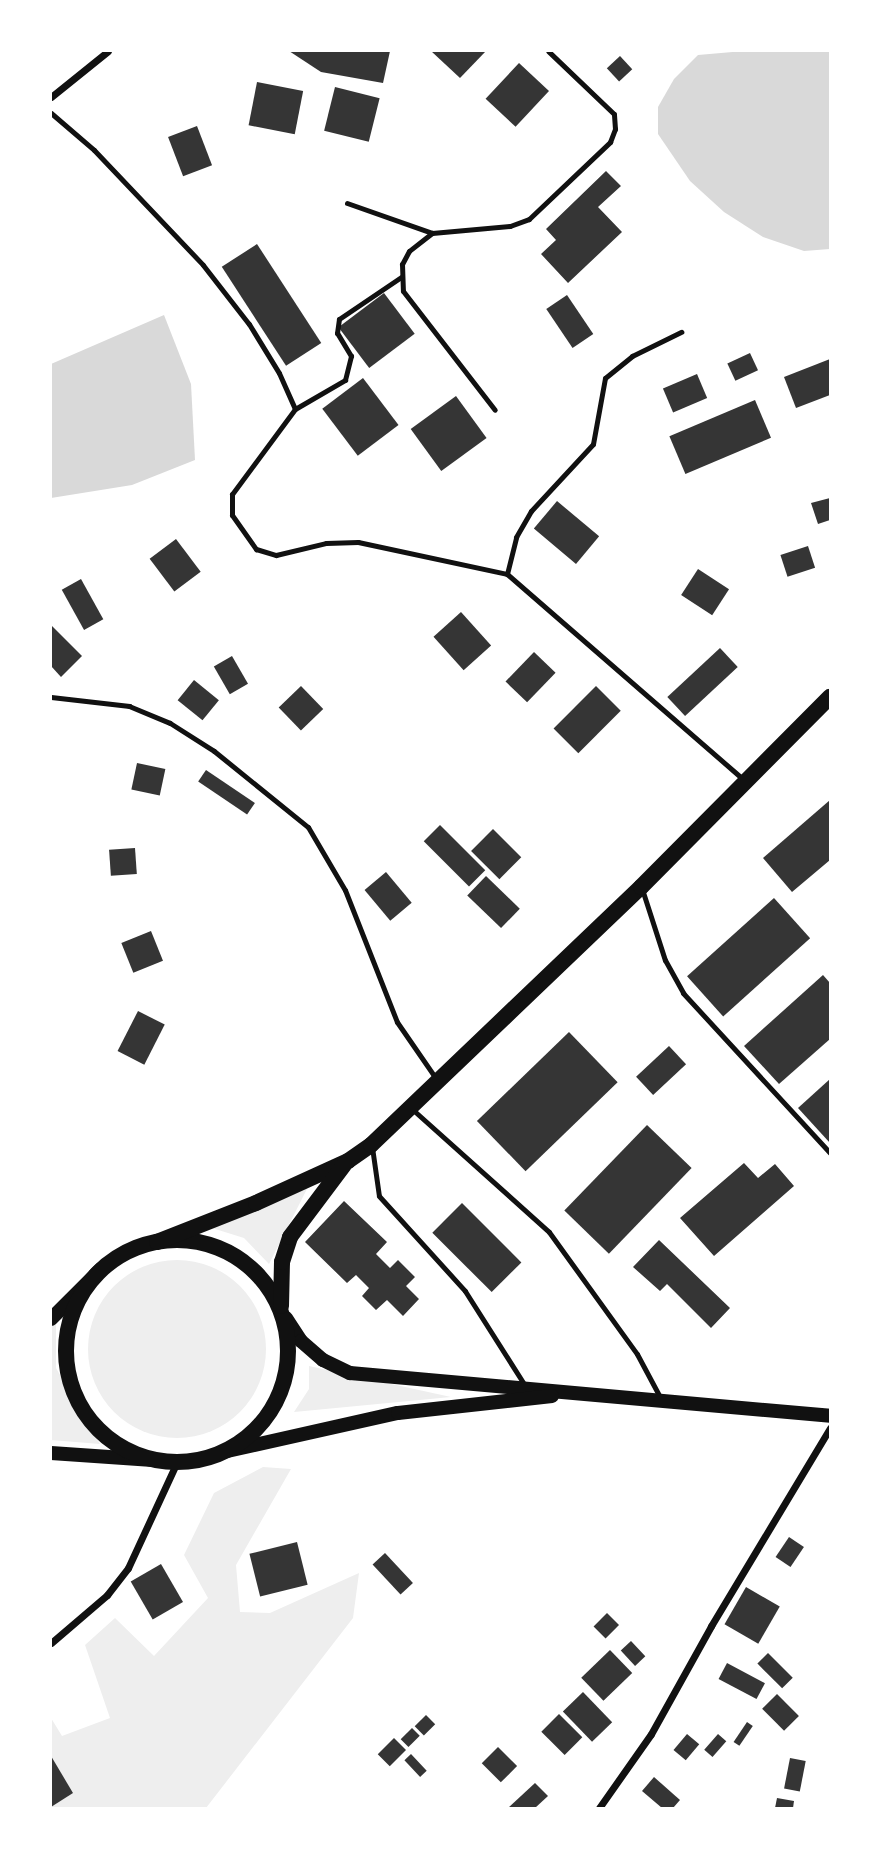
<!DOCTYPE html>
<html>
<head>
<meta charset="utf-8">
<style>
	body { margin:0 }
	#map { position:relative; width:881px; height:1859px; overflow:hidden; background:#fff; font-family:Rubik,sans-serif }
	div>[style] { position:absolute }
	.green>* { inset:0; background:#eee }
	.round { border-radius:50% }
	.water>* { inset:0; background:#d9d9d9 }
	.building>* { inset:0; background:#353535; transform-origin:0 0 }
	.service>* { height:5px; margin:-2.5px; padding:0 2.5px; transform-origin:2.5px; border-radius:2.5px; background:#111 }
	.minor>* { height:7px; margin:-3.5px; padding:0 3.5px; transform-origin:3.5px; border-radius:3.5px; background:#111 }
	.secondary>* { height:14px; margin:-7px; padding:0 7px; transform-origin:7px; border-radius:7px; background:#111 }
	.primary>* { height:16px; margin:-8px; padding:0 8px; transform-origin:8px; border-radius:8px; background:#111 }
	.primary>.ring { margin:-8px; padding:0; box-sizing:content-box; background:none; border:16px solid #111; border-radius:50% }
	span { translate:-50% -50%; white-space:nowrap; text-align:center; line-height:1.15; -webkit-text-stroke:7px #fff; paint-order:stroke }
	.frame { position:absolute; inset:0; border:52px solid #fff; pointer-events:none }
</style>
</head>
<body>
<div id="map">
	<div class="green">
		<div style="clip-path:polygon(311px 1181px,269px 1264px,244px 1238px,212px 1228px)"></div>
		<div class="round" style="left:88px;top:1260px;width:178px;height:178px"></div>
		<div style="clip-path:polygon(56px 1316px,56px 1368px,100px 1444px,51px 1440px,51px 1320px)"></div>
		<div style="clip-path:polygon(309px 1366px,451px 1397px,294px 1412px,309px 1389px)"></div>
		<div style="clip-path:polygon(263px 1467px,291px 1469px,236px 1565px,240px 1612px,270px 1613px,359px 1573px,353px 1618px,206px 1808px,51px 1808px,51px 1718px,62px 1736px,110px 1718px,85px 1645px,115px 1618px,154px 1656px,208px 1598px,184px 1555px,214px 1493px)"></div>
	</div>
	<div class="water">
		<div style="clip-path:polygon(744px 51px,830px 51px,830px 249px,804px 251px,763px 237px,724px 212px,690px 181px,658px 134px,658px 107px,674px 79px,698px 55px)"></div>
		<div style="clip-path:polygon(164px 315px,191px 384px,195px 460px,132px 485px,51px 498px,51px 364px)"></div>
	</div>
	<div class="building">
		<div style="clip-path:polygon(289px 51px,390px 51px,383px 83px,321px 72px)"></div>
		<div style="clip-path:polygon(431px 51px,486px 51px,460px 78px)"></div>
		<div style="left:620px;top:56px;width:18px;height:18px;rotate:47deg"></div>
		<div style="left:519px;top:63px;width:41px;height:49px;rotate:43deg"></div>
		<div style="left:257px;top:82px;width:47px;height:44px;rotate:11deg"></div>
		<div style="left:335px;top:87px;width:46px;height:45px;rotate:14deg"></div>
		<div style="left:197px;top:126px;width:42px;height:31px;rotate:69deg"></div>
		<div style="clip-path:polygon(606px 171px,621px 186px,598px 207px,622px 232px,568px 283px,541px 254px,556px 240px,546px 229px)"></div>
		<div style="left:257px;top:244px;width:118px;height:42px;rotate:57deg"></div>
		<div style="left:384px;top:293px;width:51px;height:57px;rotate:53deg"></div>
		<div style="left:567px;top:295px;width:47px;height:25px;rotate:56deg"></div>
		<div style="left:750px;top:353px;width:19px;height:25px;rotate:65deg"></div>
		<div style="clip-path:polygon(830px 359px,830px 395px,796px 408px,784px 377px)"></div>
		<div style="left:697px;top:374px;width:26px;height:37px;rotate:67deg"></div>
		<div style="left:363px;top:378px;width:59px;height:51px;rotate:53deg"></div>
		<div style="left:456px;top:396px;width:52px;height:56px;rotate:54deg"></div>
		<div style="left:755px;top:400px;width:41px;height:93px;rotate:67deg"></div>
		<div style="clip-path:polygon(830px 498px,830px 520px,818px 524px,811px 503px)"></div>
		<div style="left:557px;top:501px;width:55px;height:36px;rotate:40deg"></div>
		<div style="left:176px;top:539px;width:41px;height:33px;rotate:53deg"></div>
		<div style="left:808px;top:546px;width:23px;height:29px;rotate:72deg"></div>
		<div style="left:698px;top:569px;width:37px;height:31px;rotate:33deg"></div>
		<div style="left:81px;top:579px;width:46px;height:22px;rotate:61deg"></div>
		<div style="left:461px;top:612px;width:45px;height:37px;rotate:48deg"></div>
		<div style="clip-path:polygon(51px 625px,82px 656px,61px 677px,51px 666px)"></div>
		<div style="left:720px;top:648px;width:26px;height:72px;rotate:47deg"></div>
		<div style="left:534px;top:652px;width:30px;height:41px;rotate:44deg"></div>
		<div style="left:232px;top:656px;width:32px;height:21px;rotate:60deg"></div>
		<div style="left:194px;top:680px;width:32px;height:26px;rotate:39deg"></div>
		<div style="left:301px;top:686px;width:32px;height:31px;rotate:46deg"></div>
		<div style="left:596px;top:686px;width:35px;height:60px;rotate:45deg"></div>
		<div style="left:137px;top:763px;width:29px;height:27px;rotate:12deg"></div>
		<div style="left:206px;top:770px;width:59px;height:14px;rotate:34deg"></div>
		<div style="clip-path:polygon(830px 800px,830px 860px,792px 892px,763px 858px)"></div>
		<div style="left:440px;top:825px;width:64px;height:23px;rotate:45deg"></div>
		<div style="left:493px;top:829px;width:40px;height:31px;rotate:45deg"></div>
		<div style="left:135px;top:848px;width:26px;height:26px;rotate:86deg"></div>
		<div style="left:386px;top:872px;width:40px;height:28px;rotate:50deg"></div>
		<div style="left:486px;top:876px;width:47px;height:27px;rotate:44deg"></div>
		<div style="left:774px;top:898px;width:54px;height:117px;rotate:48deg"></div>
		<div style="left:151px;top:931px;width:32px;height:32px;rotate:68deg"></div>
		<div style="clip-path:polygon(823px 975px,830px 983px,830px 1039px,779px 1084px,744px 1046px)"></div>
		<div style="left:138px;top:1011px;width:30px;height:45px;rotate:27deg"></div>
		<div style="left:569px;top:1032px;width:70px;height:128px;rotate:46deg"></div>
		<div style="left:669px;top:1046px;width:25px;height:45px;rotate:47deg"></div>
		<div style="clip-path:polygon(830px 1079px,830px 1143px,798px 1108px)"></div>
		<div style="left:647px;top:1125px;width:62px;height:119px;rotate:44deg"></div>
		<div style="clip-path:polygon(744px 1163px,758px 1178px,775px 1164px,794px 1186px,714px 1256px,680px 1218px)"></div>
		<div style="clip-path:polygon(344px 1201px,387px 1242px,376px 1254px,390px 1268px,398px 1260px,415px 1277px,406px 1286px,419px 1299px,403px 1316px,387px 1300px,376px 1310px,362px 1296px,369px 1288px,356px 1275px,347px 1283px,305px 1242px)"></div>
		<div style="left:462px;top:1203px;width:84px;height:42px;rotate:45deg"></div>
		<div style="clip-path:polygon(659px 1240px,730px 1308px,711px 1328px,667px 1284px,660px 1291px,633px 1267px)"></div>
		<div style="left:789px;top:1537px;width:18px;height:24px;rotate:34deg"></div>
		<div style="left:297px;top:1542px;width:44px;height:49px;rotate:76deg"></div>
		<div style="left:385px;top:1553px;width:41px;height:17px;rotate:47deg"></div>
		<div style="left:161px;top:1564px;width:44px;height:35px;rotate:60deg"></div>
		<div style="left:746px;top:1587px;width:39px;height:43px;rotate:30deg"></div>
		<div style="left:607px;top:1613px;width:17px;height:19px;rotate:45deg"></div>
		<div style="left:631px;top:1641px;width:21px;height:14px;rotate:47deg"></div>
		<div style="left:610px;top:1650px;width:32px;height:40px;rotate:46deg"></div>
		<div style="left:768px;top:1653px;width:35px;height:15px;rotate:45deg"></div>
		<div style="left:727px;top:1663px;width:43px;height:18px;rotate:28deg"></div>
		<div style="left:583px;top:1692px;width:42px;height:28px;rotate:46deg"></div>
		<div style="left:777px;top:1694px;width:31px;height:21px;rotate:45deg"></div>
		<div style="left:559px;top:1714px;width:33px;height:25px;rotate:45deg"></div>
		<div style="left:426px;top:1715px;width:13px;height:16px;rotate:45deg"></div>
		<div style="left:747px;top:1722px;width:7px;height:24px;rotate:34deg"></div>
		<div style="left:412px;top:1728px;width:11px;height:16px;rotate:45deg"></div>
		<div style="left:687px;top:1734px;width:16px;height:21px;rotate:40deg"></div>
		<div style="left:718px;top:1734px;width:11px;height:21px;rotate:41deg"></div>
		<div style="left:394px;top:1738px;width:17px;height:23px;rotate:45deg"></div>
		<div style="left:498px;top:1747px;width:27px;height:23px;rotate:45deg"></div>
		<div style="left:411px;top:1754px;width:23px;height:9px;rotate:47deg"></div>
		<div style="clip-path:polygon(51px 1756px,73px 1793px,51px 1807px)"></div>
		<div style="left:790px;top:1758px;width:16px;height:31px;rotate:11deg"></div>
		<div style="clip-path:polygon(654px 1777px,680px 1800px,673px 1808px,662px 1808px,642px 1791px)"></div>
		<div style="clip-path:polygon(535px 1783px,548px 1796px,535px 1808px,508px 1808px)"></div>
		<div style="clip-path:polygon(777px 1798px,794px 1801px,793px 1808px,775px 1808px)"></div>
	</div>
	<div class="service">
		<div style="left:51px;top:113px;width:57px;rotate:40.7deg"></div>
		<div style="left:94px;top:150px;width:158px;rotate:46.5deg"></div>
		<div style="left:203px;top:265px;width:75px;rotate:52.1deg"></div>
		<div style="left:249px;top:324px;width:57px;rotate:58.5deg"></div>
		<div style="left:279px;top:373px;width:39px;rotate:66deg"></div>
		<div style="left:295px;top:409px;width:106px;rotate:126.5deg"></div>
		<div style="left:232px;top:494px;width:21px;rotate:90deg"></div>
		<div style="left:232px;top:515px;width:42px;rotate:54.8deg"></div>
		<div style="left:256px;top:549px;width:21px;rotate:17deg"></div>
		<div style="left:276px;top:555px;width:51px;rotate:-13.5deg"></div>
		<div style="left:326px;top:543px;width:32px;rotate:-2deg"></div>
		<div style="left:358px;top:542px;width:152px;rotate:12.1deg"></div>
		<div style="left:507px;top:574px;width:314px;rotate:41deg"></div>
		<div style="left:347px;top:203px;width:90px;rotate:19.4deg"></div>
		<div style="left:432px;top:233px;width:78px;rotate:-5.1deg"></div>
		<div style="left:510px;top:226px;width:20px;rotate:-20deg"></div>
		<div style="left:529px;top:219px;width:112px;rotate:-43.5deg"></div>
		<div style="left:610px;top:142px;width:14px;rotate:-69deg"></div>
		<div style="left:615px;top:129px;width:15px;rotate:-94deg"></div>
		<div style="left:614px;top:114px;width:91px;rotate:-136.3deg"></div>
		<div style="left:432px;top:233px;width:29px;rotate:142deg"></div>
		<div style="left:409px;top:251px;width:15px;rotate:118deg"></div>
		<div style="left:402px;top:264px;width:27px;rotate:88deg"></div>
		<div style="left:403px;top:291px;width:150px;rotate:52.3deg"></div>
		<div style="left:295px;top:409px;width:58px;rotate:-30.1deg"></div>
		<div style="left:345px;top:380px;width:25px;rotate:-76deg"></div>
		<div style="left:351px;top:356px;width:27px;rotate:-121deg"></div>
		<div style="left:337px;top:333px;width:14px;rotate:-82deg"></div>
		<div style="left:339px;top:319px;width:75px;rotate:-34.1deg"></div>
		<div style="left:507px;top:574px;width:38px;rotate:-76deg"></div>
		<div style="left:516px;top:537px;width:30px;rotate:-60deg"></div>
		<div style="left:531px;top:511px;width:91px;rotate:-47.2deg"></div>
		<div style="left:593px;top:444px;width:67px;rotate:-79.7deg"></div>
		<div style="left:605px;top:378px;width:35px;rotate:-39deg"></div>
		<div style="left:632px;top:356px;width:55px;rotate:-26.1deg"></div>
		<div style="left:51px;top:697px;width:79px;rotate:6.6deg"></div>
		<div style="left:129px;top:706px;width:44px;rotate:22.5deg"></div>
		<div style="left:170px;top:723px;width:52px;rotate:32.5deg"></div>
		<div style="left:214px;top:751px;width:121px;rotate:39deg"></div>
		<div style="left:308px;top:827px;width:73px;rotate:59.6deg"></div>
		<div style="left:345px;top:890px;width:142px;rotate:68.5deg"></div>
		<div style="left:397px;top:1022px;width:70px;rotate:55.4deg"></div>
		<div style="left:642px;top:889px;width:75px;rotate:72.1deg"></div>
		<div style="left:665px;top:960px;width:38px;rotate:61deg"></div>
		<div style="left:683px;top:993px;width:217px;rotate:47.4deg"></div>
		<div style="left:412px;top:1109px;width:184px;rotate:41.9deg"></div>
		<div style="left:549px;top:1232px;width:150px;rotate:54.2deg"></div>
		<div style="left:637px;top:1354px;width:51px;rotate:61.9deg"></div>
		<div style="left:372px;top:1147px;width:49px;rotate:81.9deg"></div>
		<div style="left:379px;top:1196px;width:128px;rotate:47.8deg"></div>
		<div style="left:465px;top:1291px;width:114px;rotate:57.6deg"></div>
	</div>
	<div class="minor">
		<div style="left:51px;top:97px;width:73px;rotate:-38.9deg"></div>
		<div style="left:51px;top:1643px;width:74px;rotate:-40.6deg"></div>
		<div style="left:107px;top:1595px;width:34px;rotate:-52deg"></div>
		<div style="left:128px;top:1568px;width:117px;rotate:-65.2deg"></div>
		<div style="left:599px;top:1808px;width:90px;rotate:-54.9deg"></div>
		<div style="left:651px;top:1734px;width:124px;rotate:-60.9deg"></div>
		<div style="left:711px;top:1626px;width:231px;rotate:-59deg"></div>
	</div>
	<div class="secondary">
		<div style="left:286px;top:1318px;width:27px;rotate:57deg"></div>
		<div style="left:301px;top:1341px;width:29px;rotate:41deg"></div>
		<div style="left:323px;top:1360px;width:30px;rotate:26deg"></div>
		<div style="left:350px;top:1373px;width:482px;rotate:5.1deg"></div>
		<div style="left:51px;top:1319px;width:71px;rotate:-45deg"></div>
		<div style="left:223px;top:1452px;width:179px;rotate:-12.6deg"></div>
		<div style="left:398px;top:1413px;width:155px;rotate:-6.3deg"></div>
		<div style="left:51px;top:1453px;width:102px;rotate:3.9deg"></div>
	</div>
	<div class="primary">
		<div class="ring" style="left:66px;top:1240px;width:206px;height:206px"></div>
		<div style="left:157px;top:1242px;width:106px;rotate:-21.5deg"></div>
		<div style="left:256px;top:1203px;width:101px;rotate:-24.5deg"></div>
		<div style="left:348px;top:1161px;width:28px;rotate:-35deg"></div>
		<div style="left:371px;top:1145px;width:373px;rotate:-43.7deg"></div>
		<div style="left:641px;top:887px;width:268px;rotate:-45.2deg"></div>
		<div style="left:281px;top:1306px;width:44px;rotate:-88.7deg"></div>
		<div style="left:282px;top:1262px;width:26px;rotate:-72deg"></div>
		<div style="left:290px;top:1237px;width:90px;rotate:-53.1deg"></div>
	</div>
	<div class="frame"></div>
</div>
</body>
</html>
